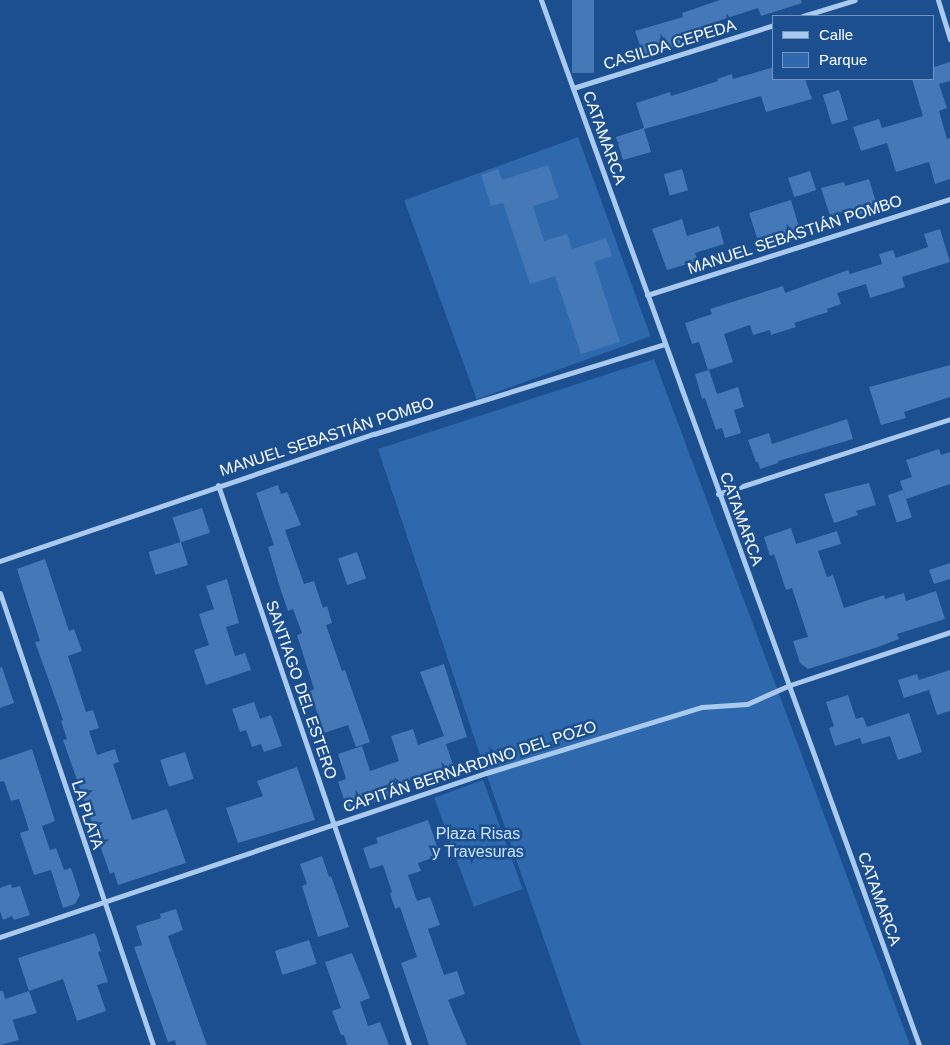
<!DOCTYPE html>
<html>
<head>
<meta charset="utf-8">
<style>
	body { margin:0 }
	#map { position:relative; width:950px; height:1045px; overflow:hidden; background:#1b4f8f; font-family:Arial,sans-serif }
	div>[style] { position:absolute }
	.green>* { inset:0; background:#2e69ad; transform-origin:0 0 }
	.building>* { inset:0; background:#4478b7; transform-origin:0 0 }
	.minor>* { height:5px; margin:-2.5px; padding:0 2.5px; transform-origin:2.5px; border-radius:2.5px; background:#a9c9ee }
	span { translate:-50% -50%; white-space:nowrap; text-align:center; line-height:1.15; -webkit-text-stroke:5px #1b4f8f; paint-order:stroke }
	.street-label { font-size:16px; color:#fff }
	.park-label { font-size:16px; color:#cfe3fa }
	.legend { position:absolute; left:772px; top:15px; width:162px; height:65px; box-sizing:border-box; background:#1b4f8f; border:1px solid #7695bc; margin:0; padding:6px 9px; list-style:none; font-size:15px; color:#fff }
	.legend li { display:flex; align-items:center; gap:10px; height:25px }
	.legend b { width:25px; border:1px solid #7695bc }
</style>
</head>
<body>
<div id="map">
	<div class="green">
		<div style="left:578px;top:137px;width:212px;height:185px;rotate:70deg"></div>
		<div style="clip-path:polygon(654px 359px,910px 1045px,581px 1045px,486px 773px,378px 449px)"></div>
		<div style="left:483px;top:780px;width:116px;height:52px;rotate:70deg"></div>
	</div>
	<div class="building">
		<div style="left:572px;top:0;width:22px;height:73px"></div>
		<div style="clip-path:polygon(720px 0,801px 0,802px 3px,761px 16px,758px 8px,712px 23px,714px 28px,705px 31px,707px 37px,644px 57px,635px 31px,683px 17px,682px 13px)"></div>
		<div style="clip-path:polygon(950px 62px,950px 81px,939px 84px,947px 108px,939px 111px,947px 139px,950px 138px,950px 179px,935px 184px,929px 162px,896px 172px,887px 143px,861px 151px,853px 127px,879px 119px,882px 128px,923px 116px,912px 79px,934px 79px,934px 67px)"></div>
		<div style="clip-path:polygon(774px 67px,774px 79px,805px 79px,812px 99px,766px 112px,761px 96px,644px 129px,651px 152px,623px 160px,616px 137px,644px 128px,636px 103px,670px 92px,671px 96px,718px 81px,717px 79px,732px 74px,733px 79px)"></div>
		<div style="left:839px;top:90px;width:31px;height:17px;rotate:73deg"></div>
		<div style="clip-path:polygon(548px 165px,559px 198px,533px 206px,544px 241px,567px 234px,572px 249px,606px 238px,612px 256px,594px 262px,620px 342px,581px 354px,555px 276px,530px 284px,503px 203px,491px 206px,481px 175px,498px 169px,502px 180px)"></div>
		<div style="left:682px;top:169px;width:22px;height:19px;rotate:74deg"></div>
		<div style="left:810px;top:171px;width:20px;height:23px;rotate:72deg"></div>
		<div style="clip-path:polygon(869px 179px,878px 209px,854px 216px,852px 209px,830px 216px,821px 188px,844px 182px,845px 186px)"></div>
		<div style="clip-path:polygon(791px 200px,802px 237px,784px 243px,782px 237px,759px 244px,749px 213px)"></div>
		<div style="clip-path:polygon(682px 219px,687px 236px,719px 226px,724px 244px,695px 253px,698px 261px,667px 270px,652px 229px)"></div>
		<div style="clip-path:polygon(940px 229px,950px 262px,902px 277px,905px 287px,870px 298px,866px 284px,837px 293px,841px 304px,827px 309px,828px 312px,794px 323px,796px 327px,771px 335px,770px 330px,753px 335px,750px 325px,724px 334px,733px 362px,708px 370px,699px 342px,692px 344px,685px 323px,712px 314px,710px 309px,783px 286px,785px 293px,848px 270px,850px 274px,882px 264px,879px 254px,893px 250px,896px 258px,928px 247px,924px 234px)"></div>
		<div style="clip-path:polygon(950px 365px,950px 397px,904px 412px,906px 418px,881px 425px,869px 387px)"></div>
		<div style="clip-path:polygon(709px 370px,717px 394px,738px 387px,744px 407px,734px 410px,741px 433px,725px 438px,722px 428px,716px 430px,705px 398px,702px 399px,695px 374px)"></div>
		<div style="clip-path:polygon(847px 419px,853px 439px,778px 461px,778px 463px,760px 469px,758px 462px,756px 462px,748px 440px,769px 433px,772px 444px)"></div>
		<div style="clip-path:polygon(939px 449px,941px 455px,950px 452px,950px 484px,906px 499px,900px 481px,912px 477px,906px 460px)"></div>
		<div style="clip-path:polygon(869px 483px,876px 505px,856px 511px,858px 515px,834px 523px,824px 494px)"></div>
		<div style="clip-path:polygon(278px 485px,281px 494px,287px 492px,301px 525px,285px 530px,304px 584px,314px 581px,323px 608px,327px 606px,332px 623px,326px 625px,342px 671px,345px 670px,370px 742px,356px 747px,348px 725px,324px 733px,310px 691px,314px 689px,297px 635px,302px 633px,293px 609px,288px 611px,281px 591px,268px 547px,274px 545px,256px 493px)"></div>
		<div style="left:903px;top:490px;width:29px;height:16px;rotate:72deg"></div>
		<div style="left:202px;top:508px;width:26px;height:31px;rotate:72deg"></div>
		<div style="clip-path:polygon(791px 528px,796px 544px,837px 531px,841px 544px,818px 551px,827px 577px,833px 575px,844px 608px,884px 595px,885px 599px,904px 593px,906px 601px,936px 591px,945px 619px,897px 634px,899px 639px,875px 648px,808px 669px,800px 663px,793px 641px,808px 637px,792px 588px,786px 590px,774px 554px,770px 556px,764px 537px)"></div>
		<div style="left:181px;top:542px;width:24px;height:34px;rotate:73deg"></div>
		<div style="left:357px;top:552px;width:28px;height:20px;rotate:71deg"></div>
		<div style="clip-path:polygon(45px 559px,69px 631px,74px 629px,82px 651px,68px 656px,86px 712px,93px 710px,99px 728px,89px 731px,97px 755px,115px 749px,119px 762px,113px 764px,132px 820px,167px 809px,186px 863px,118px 885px,114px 872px,110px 874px,63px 740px,67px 739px,61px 721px,63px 720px,35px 642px,40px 641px,17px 569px)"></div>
		<div style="clip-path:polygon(950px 563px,950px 579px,934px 584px,929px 570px)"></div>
		<div style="clip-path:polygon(227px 579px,239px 623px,226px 627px,235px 656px,245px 653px,251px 670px,206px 685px,194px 650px,209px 645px,199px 614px,214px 609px,206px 586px)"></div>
		<div style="clip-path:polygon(444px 664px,467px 737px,446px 744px,453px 765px,387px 787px,390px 796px,352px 809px,346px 805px,338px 782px,346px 779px,338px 754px,362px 746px,370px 771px,399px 761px,391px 736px,413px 729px,418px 745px,444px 736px,420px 672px)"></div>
		<div style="clip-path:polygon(2px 667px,14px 703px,0 708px,0 668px)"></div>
		<div style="clip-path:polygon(950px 670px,950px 711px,937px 715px,929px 690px,904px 698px,898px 680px,917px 674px,919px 680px)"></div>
		<div style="clip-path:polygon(848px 695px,856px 719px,863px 717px,867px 727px,909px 713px,922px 752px,898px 760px,890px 736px,862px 744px,860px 738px,835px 746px,829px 728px,834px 726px,826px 702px)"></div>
		<div style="clip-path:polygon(254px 702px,260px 719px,271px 715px,282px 746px,264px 752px,261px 744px,252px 747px,246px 730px,240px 732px,232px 709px)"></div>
		<div style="clip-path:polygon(32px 749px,55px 821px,42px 826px,50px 850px,56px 848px,64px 870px,71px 868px,80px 895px,75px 904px,63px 908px,51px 870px,34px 875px,20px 833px,29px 830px,19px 799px,11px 801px,4px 781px,0 782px,0 760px)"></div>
		<div style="left:185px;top:752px;width:28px;height:26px;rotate:72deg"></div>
		<div style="clip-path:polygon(297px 767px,315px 820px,238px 843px,226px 808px,263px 796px,257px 781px)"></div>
		<div style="clip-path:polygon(428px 820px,440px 855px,418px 863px,421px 871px,408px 875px,417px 901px,430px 897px,440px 925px,428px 929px,444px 975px,457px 971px,465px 994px,448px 1000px,467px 1045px,429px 1045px,401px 963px,417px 957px,400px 907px,395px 909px,390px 893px,392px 892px,383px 865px,370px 869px,363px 848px,378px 843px,376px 838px)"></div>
		<div style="clip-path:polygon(322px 856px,329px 877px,331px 876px,349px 927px,318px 937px,302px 886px,307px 884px,300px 864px)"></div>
		<div style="clip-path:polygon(11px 884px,12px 888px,20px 886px,30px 915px,14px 920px,12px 916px,3px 920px,0 911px,0 888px)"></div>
		<div style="clip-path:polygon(176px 909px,183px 930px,168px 936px,207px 1045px,176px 1045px,175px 1040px,168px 1042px,134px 947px,142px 945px,136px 926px,161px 918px,160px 914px)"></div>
		<div style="clip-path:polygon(95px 933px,101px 951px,98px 952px,108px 982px,97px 985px,106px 1011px,77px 1021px,63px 979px,29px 991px,37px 1013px,12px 1020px,12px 1018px,19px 1040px,0 1045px,0 991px,3px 991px,5px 999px,29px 991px,18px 958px)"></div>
		<div style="left:309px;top:940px;width:25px;height:36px;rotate:72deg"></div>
		<div style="clip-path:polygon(352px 953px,370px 998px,360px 1002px,368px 1026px,380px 1022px,389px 1045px,347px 1045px,344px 1035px,341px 1035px,332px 1011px,341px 1008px,325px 962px)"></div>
	</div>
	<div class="minor">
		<div style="left:541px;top:0;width:1111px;rotate:70.11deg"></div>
		<div style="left:938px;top:0;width:41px;rotate:72.9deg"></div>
		<div style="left:803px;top:16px;width:54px;rotate:-17.1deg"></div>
		<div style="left:573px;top:88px;width:211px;rotate:-17.4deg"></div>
		<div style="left:647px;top:295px;width:318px;rotate:-17.6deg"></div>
		<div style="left:218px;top:485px;width:592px;rotate:71.17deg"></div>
		<div style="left:718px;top:494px;width:244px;rotate:-17.9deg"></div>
		<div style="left:0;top:561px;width:395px;rotate:-18.8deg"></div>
		<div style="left:374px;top:434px;width:304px;rotate:-17.2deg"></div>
		<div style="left:0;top:593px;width:477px;rotate:71.3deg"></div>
		<div style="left:0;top:937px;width:513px;rotate:-18.65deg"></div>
		<div style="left:486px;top:773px;width:226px;rotate:-17deg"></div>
		<div style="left:702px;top:707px;width:45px;rotate:-3.8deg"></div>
		<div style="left:747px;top:704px;width:47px;rotate:-23.8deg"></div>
		<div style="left:790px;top:685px;width:169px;rotate:-18.3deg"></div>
	</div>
	<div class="street-label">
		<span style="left:670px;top:45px;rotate:-17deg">CASILDA CEPEDA</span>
		<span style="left:604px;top:138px;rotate:70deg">CATAMARCA</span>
		<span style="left:795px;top:235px;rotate:-18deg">MANUEL SEBASTIÁN POMBO</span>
		<span style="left:327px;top:437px;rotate:-18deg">MANUEL SEBASTIÁN POMBO</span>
		<span style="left:741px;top:519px;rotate:70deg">CATAMARCA</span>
		<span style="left:301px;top:690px;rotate:71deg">SANTIAGO DEL ESTERO</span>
		<span style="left:470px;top:767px;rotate:-18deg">CAPITÁN BERNARDINO DEL POZO</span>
		<span style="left:87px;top:815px;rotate:72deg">LA PLATA</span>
		<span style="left:879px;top:899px;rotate:70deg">CATAMARCA</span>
	</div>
	<div class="park-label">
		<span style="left:478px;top:843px">Plaza Risas<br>y Travesuras</span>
	</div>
	<ul class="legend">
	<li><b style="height:6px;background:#a9c9ee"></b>Calle</li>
	<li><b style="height:14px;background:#2e69ad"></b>Parque</li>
	</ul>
</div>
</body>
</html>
